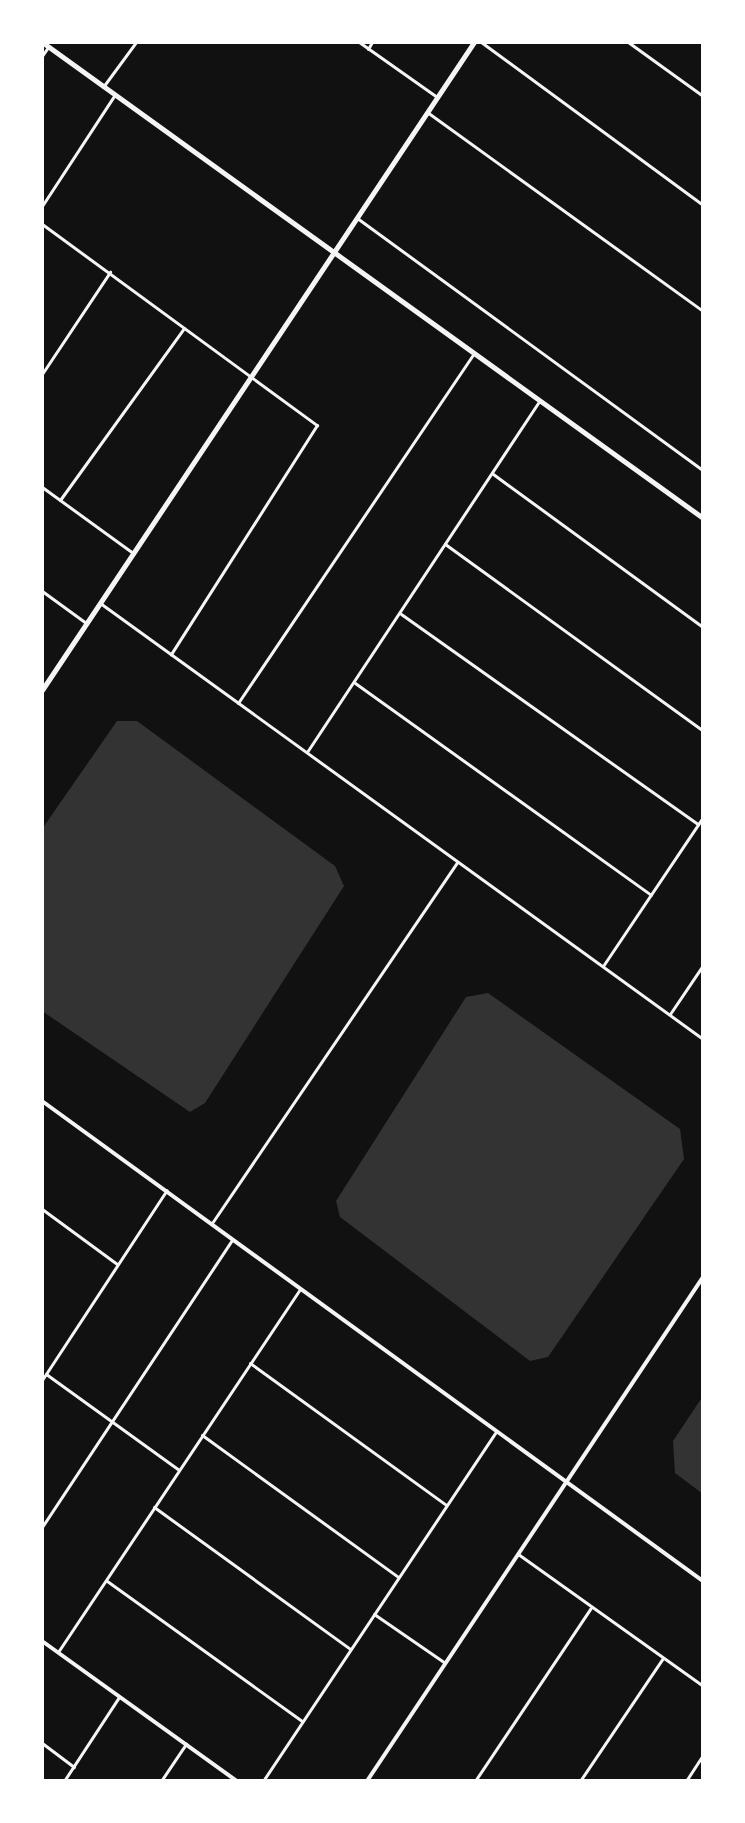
<!DOCTYPE html>
<html>
<head>
<meta charset="utf-8">
<style>
	body { margin:0 }
	#map { position:relative; width:745px; height:1823px; overflow:hidden; background:#111; font-family:Manrope,sans-serif }
	div>[style] { position:absolute }
	.water>* { inset:0; background:#333 }
	.minor>* { height:3px; margin:-1.5px; padding:0 1.5px; transform-origin:1.5px; border-radius:1.5px; background:#f5f5f5 }
	.tertiary>* { height:4px; margin:-2px; padding:0 2px; transform-origin:2px; border-radius:2px; background:#f5f5f5 }
	.secondary>* { height:5px; margin:-2.5px; padding:0 2.5px; transform-origin:2.5px; border-radius:2.5px; background:#f5f5f5 }
	span { translate:-50% -50%; white-space:nowrap; text-align:center; line-height:1.15; -webkit-text-stroke:6px #fff; paint-order:stroke }
	.frame { position:absolute; inset:0; border:44px solid #fff; pointer-events:none }
</style>
</head>
<body>
<div id="map">
	<div class="water">
		<div style="clip-path:polygon(117px 721px,137px 721px,335px 866px,344px 886px,205px 1103px,190px 1112px,42px 1011px,42px 829px)"></div>
		<div style="clip-path:polygon(488px 993px,680px 1129px,684px 1159px,548px 1357px,530px 1361px,340px 1217px,336px 1201px,466px 997px)"></div>
		<div style="clip-path:polygon(703px 1396px,703px 1494px,675px 1473px,673px 1441px)"></div>
	</div>
	<div class="minor">
		<div style="left:359px;top:42px;width:95px;rotate:35.2deg"></div>
		<div style="left:481px;top:42px;width:275px;rotate:36.3deg"></div>
		<div style="left:628px;top:42px;width:92px;rotate:35.8deg"></div>
		<div style="left:368px;top:49px;width:8px;rotate:-60deg"></div>
		<div style="left:42px;top:56px;width:11px;rotate:-56deg"></div>
		<div style="left:103px;top:87px;width:56px;rotate:-53.7deg"></div>
		<div style="left:427px;top:112px;width:340px;rotate:35.8deg"></div>
		<div style="left:42px;top:206px;width:131px;rotate:-56.8deg"></div>
		<div style="left:357px;top:218px;width:428px;rotate:36.1deg"></div>
		<div style="left:42px;top:224px;width:341px;rotate:36.2deg"></div>
		<div style="left:317px;top:425px;width:272px;rotate:122.5deg"></div>
		<div style="left:42px;top:374px;width:123px;rotate:-56.3deg"></div>
		<div style="left:493px;top:474px;width:260px;rotate:36.1deg"></div>
		<div style="left:42px;top:487px;width:112px;rotate:36deg"></div>
		<div style="left:60px;top:500px;width:212px;rotate:-54.2deg"></div>
		<div style="left:445px;top:544px;width:319px;rotate:35.9deg"></div>
		<div style="left:42px;top:591px;width:54px;rotate:36deg"></div>
		<div style="left:100px;top:603px;width:744px;rotate:35.87deg"></div>
		<div style="left:401px;top:614px;width:364px;rotate:35.3deg"></div>
		<div style="left:355px;top:683px;width:364px;rotate:35.6deg"></div>
		<div style="left:238px;top:703px;width:421px;rotate:-56deg"></div>
		<div style="left:307px;top:752px;width:420px;rotate:-56.5deg"></div>
		<div style="left:603px;top:966px;width:179px;rotate:-56.1deg"></div>
		<div style="left:670px;top:1014px;width:59px;rotate:-56deg"></div>
		<div style="left:42px;top:1209px;width:93px;rotate:36.3deg"></div>
		<div style="left:212px;top:1223px;width:436px;rotate:-55.8deg"></div>
		<div style="left:250px;top:1363px;width:242px;rotate:35.9deg"></div>
		<div style="left:46px;top:1374px;width:164px;rotate:35.8deg"></div>
		<div style="left:42px;top:1380px;width:227px;rotate:-56.7deg"></div>
		<div style="left:202px;top:1435px;width:242px;rotate:35.9deg"></div>
		<div style="left:154px;top:1507px;width:242px;rotate:35.9deg"></div>
		<div style="left:42px;top:1527px;width:344px;rotate:-56.5deg"></div>
		<div style="left:518px;top:1554px;width:227px;rotate:35.5deg"></div>
		<div style="left:107px;top:1581px;width:240px;rotate:35.7deg"></div>
		<div style="left:374px;top:1614px;width:86px;rotate:34.6deg"></div>
		<div style="left:58px;top:1652px;width:436px;rotate:-56.3deg"></div>
		<div style="left:42px;top:1743px;width:40px;rotate:37deg"></div>
		<div style="left:64px;top:1781px;width:100px;rotate:-56.8deg"></div>
		<div style="left:161px;top:1781px;width:45px;rotate:-56deg"></div>
		<div style="left:263px;top:1781px;width:420px;rotate:-56.3deg"></div>
		<div style="left:475px;top:1781px;width:208px;rotate:-56.2deg"></div>
		<div style="left:580px;top:1781px;width:148px;rotate:-56deg"></div>
		<div style="left:686px;top:1781px;width:31px;rotate:-57deg"></div>
	</div>
	<div class="tertiary">
		<div style="left:42px;top:1101px;width:817px;rotate:35.99deg"></div>
		<div style="left:42px;top:1641px;width:240px;rotate:35.7deg"></div>
		<div style="left:367px;top:1781px;width:606px;rotate:-56.31deg"></div>
	</div>
	<div class="secondary">
		<div style="left:42px;top:42px;width:815px;rotate:35.76deg"></div>
		<div style="left:42px;top:690px;width:779px;rotate:-56.31deg"></div>
	</div>
	<div class="frame"></div>
</div>
</body>
</html>
